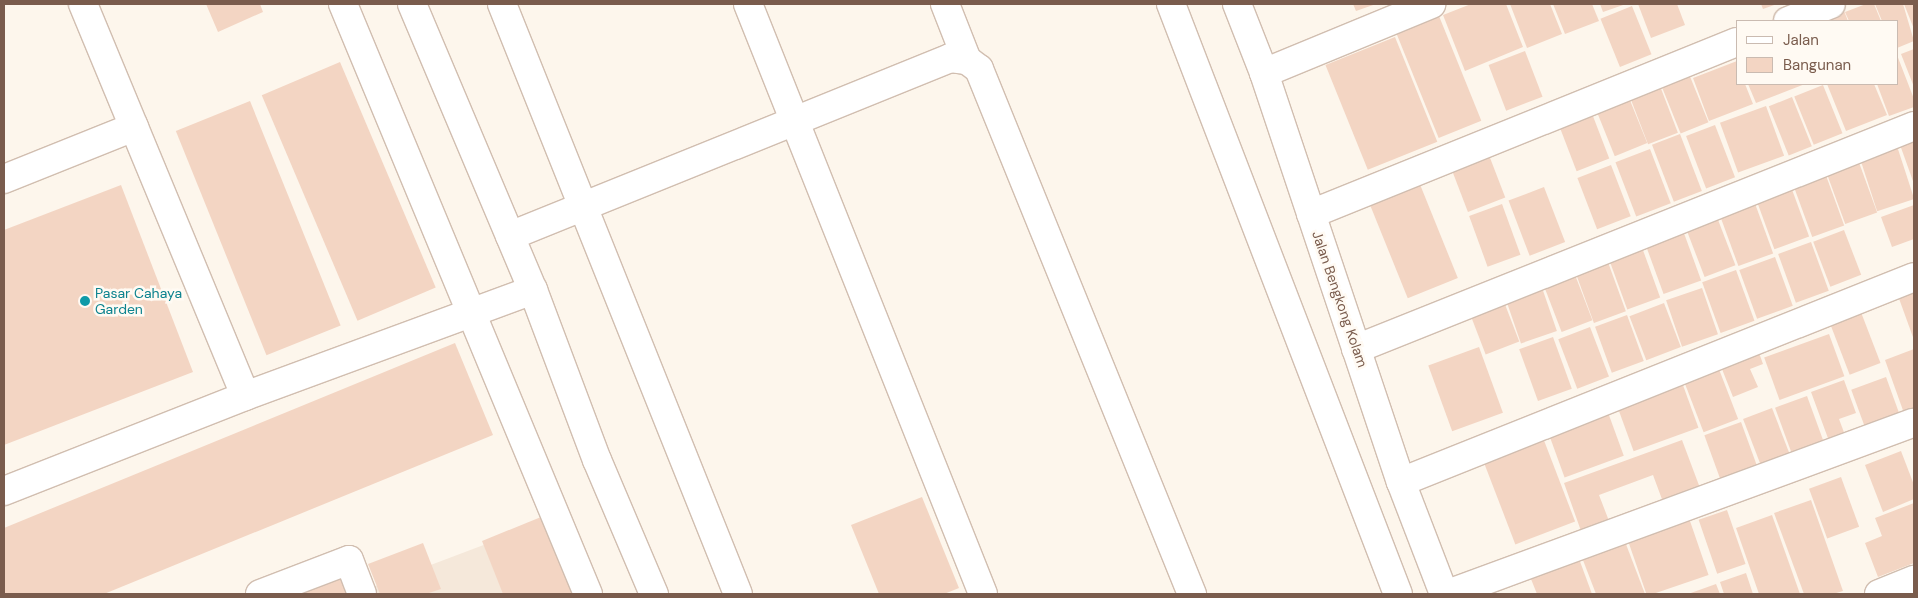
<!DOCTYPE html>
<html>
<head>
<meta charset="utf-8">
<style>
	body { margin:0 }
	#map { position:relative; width:1918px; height:598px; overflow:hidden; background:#fdf6ec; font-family:"DM Sans",sans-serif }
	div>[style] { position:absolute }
	.residential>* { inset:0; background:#f5e8da }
	.building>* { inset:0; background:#f3d5c3; transform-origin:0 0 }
	.roads { filter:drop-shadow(1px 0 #d1beb0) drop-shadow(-1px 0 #d1beb0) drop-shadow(0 1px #d1beb0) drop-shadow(0 -1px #d1beb0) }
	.minor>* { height:28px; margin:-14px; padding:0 14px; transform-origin:14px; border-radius:14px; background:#fff }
	.dots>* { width:14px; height:14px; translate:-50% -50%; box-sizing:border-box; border:2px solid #fffaf3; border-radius:50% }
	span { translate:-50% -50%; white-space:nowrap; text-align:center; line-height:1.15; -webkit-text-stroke:5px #fffaf3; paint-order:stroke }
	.culture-label { font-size:14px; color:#0d838f }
	.left { translate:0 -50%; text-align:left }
	.street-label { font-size:14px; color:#7a5c4d }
	.frame { position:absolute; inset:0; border:5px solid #7a5c4d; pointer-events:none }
	.legend { position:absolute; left:1736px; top:20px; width:162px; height:65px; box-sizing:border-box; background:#fffaf3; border:1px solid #cabbb1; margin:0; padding:6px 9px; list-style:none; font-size:15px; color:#7a5c4d }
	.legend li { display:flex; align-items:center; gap:10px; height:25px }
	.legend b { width:25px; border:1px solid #cabbb1 }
</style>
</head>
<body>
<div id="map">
	<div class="residential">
		<div style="clip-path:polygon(515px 533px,540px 594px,354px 594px)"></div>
	</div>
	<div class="building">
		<div style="clip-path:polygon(206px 4px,260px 4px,263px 12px,218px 32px)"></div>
		<div style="clip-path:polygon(1353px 4px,1376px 4px,1356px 11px)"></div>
		<div style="clip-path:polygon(1471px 4px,1506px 4px,1523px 47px,1465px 71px,1443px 15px)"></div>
		<div style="clip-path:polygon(1510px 4px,1550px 4px,1562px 34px,1527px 48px)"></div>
		<div style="clip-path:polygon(1553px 4px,1592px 4px,1599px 21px,1565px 34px)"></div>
		<div style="clip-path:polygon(1600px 4px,1626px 4px,1603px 12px)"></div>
		<div style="clip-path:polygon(1638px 4px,1677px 4px,1685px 25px,1651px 38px)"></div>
		<div style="clip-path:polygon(1761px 4px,1777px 4px,1763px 9px)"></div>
		<div style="clip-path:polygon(1866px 4px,1874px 4px,1881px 21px,1849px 21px,1845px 12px)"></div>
		<div style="clip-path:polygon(1875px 4px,1903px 4px,1914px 41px,1897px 48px,1897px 21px,1882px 21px)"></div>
		<div style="clip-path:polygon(1904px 4px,1914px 4px,1914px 29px)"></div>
		<div style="left:1632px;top:6px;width:52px;height:34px;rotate:68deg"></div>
		<div style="clip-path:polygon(1844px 11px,1848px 21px,1820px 21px)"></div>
		<div style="left:1439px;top:16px;width:113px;height:46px;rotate:68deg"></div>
		<div style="left:1395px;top:37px;width:113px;height:75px;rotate:68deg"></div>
		<div style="clip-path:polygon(1914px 49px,1914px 87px,1901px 54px)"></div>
		<div style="left:1525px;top:51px;width:49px;height:39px;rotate:69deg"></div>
		<div style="clip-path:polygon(1897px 55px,1914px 99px,1914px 107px,1889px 116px,1877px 84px,1897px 84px)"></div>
		<div style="clip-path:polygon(1737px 61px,1737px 84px,1745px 84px,1753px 104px,1709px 121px,1693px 78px)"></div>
		<div style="left:340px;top:62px;width:245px;height:85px;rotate:67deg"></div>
		<div style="left:1689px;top:74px;width:52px;height:30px;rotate:68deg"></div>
		<div style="clip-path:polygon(1748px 84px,1805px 84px,1756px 103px)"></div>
		<div style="clip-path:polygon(1827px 84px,1874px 84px,1887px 115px,1846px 131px)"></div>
		<div style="left:1823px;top:85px;width:52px;height:31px;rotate:68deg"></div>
		<div style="left:1660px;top:86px;width:50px;height:32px;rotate:69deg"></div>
		<div style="left:1627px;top:93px;width:54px;height:35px;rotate:68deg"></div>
		<div style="left:1792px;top:97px;width:53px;height:25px;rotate:68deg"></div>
		<div style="left:250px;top:101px;width:242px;height:80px;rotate:68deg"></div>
		<div style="left:1766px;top:106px;width:53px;height:49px;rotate:70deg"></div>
		<div style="left:1591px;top:111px;width:51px;height:35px;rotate:69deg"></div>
		<div style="left:1715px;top:125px;width:56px;height:31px;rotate:69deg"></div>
		<div style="left:1680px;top:134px;width:61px;height:30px;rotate:69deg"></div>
		<div style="clip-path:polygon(1914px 136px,1914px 184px,1899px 142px)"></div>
		<div style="left:1896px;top:143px;width:59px;height:39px;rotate:72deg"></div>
		<div style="left:1650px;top:149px;width:58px;height:37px;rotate:69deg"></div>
		<div style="left:1487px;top:150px;width:51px;height:40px;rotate:69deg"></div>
		<div style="left:1857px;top:157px;width:59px;height:34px;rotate:70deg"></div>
		<div style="left:1611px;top:165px;width:55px;height:36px;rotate:69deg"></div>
		<div style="left:1824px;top:170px;width:59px;height:34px;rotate:70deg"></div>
		<div style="left:1417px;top:177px;width:109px;height:54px;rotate:68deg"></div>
		<div style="left:1790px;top:184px;width:56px;height:37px;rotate:70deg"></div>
		<div style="clip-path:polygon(121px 185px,193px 372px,4px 445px,4px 230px)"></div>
		<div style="left:1544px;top:187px;width:59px;height:38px;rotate:69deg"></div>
		<div style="left:1753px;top:198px;width:59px;height:37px;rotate:70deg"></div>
		<div style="left:1502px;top:204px;width:54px;height:35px;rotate:70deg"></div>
		<div style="clip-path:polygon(1914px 205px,1914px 239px,1892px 247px,1881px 217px)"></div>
		<div style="left:1715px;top:212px;width:57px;height:33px;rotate:69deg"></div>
		<div style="left:1681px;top:225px;width:59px;height:40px;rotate:70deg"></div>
		<div style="left:1844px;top:230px;width:48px;height:33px;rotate:69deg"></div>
		<div style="left:1640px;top:242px;width:59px;height:35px;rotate:70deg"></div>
		<div style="left:1811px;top:242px;width:52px;height:35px;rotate:70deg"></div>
		<div style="left:1605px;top:254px;width:61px;height:34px;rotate:70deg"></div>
		<div style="left:1775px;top:257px;width:52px;height:38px;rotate:70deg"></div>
		<div style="left:1572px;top:267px;width:57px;height:33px;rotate:69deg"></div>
		<div style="left:1736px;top:270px;width:54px;height:36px;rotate:70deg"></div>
		<div style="left:1539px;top:279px;width:55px;height:38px;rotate:71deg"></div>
		<div style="clip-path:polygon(1914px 287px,1914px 340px,1897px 293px)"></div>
		<div style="left:1702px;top:288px;width:49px;height:38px;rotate:71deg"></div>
		<div style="left:1501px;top:294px;width:51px;height:36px;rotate:69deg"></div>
		<div style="left:1664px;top:303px;width:47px;height:37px;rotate:69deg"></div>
		<div style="left:1859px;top:307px;width:60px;height:33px;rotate:69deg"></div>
		<div style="left:1627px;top:315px;width:49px;height:34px;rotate:70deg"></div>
		<div style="left:1590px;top:327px;width:53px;height:34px;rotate:69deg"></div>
		<div style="left:1829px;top:334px;width:45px;height:69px;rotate:70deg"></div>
		<div style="left:1553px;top:337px;width:55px;height:36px;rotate:70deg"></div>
		<div style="clip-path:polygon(455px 343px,493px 435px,104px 594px,4px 594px,4px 528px)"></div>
		<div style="left:1479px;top:347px;width:70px;height:54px;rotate:70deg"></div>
		<div style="clip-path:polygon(1914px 349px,1914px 413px,1905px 416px,1885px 360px)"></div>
		<div style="clip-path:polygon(1758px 350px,1763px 364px,1750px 369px,1758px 387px,1733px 397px,1720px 364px)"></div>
		<div style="left:1717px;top:364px;width:59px;height:37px;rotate:69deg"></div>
		<div style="left:1680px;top:377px;width:54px;height:69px;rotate:70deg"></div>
		<div style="left:1886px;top:377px;width:38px;height:37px;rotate:70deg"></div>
		<div style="clip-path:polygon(1844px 380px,1856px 413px,1839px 419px,1845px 435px,1829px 441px,1811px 392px)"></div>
		<div style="left:1807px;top:396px;width:56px;height:34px;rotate:70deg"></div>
		<div style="left:1606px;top:407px;width:52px;height:63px;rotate:70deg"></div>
		<div style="left:1772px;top:408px;width:57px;height:31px;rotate:69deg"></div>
		<div style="left:1741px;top:422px;width:52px;height:39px;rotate:70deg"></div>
		<div style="left:1540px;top:430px;width:98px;height:64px;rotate:69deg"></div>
		<div style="clip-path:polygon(1682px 440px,1700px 488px,1663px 502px,1653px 475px,1599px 495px,1609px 521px,1581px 531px,1564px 483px)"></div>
		<div style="clip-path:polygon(1901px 451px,1914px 485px,1914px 499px,1883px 512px,1865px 465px)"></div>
		<div style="left:1841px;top:477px;width:53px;height:34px;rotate:70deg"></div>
		<div style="clip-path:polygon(922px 497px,959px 588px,944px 594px,879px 594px,851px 525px)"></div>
		<div style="clip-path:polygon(1811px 500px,1843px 591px,1833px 594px,1804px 594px,1774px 513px)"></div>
		<div style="clip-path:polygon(1914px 503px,1914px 563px,1878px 577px,1865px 543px,1882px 536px,1875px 518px)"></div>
		<div style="left:1727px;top:510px;width:57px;height:30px;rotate:71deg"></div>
		<div style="clip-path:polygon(1772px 515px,1800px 594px,1759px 594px,1736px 528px)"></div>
		<div style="clip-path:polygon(541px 517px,572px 594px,503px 594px,482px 541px)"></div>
		<div style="left:1690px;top:521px;width:57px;height:65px;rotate:71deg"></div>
		<div style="clip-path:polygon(1624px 539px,1645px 594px,1596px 594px,1581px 555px)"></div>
		<div style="clip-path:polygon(423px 543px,441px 589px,426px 594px,380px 594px,368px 564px)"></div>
		<div style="clip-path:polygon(1578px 556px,1592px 594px,1537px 594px,1529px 574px)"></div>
		<div style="clip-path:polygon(1746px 573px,1753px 594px,1724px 594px,1720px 582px)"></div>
		<div style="clip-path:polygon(342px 577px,349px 594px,297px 594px)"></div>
		<div style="clip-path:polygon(1716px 584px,1720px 594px,1688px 594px)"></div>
	</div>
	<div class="roads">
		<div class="minor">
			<div style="left:83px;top:4px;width:424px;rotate:67.5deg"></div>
			<div style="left:343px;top:4px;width:639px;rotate:67.45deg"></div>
			<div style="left:412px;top:4px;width:311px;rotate:67.1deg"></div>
			<div style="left:533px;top:290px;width:182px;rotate:69.4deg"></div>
			<div style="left:597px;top:460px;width:146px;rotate:67deg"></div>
			<div style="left:502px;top:4px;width:635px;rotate:68.2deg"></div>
			<div style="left:748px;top:4px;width:635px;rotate:68.28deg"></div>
			<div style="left:945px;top:4px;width:60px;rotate:68.6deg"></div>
			<div style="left:1171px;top:4px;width:632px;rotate:68.96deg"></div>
			<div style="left:1237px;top:4px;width:74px;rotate:68.6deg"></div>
			<div style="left:1264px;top:73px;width:431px;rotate:71.5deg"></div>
			<div style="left:1401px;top:482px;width:120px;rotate:69deg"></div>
			<div style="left:1788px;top:21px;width:46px;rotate:-21.6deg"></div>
			<div style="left:1264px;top:73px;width:181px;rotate:-22.4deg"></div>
			<div style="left:4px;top:179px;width:140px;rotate:-21.8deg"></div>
			<div style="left:1311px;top:214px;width:459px;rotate:-22deg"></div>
			<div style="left:510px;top:236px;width:475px;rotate:-22deg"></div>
			<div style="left:950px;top:58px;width:17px;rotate:7deg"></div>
			<div style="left:967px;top:60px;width:15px;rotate:37deg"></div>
			<div style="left:979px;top:69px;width:567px;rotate:67.92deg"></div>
			<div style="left:1356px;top:349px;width:601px;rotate:-21.78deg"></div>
			<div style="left:1401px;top:482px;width:552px;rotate:-21.78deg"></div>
			<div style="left:4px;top:491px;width:259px;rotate:-21.5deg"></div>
			<div style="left:245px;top:396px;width:307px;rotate:-20.2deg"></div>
			<div style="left:260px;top:594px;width:95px;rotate:-20.9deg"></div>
			<div style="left:349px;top:560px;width:36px;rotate:69deg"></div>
			<div style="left:1448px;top:594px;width:496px;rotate:-20.2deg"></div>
			<div style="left:1879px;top:594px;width:38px;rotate:-22deg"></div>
		</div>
	</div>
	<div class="dots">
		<div style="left:85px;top:301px;background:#0f9aa8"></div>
	</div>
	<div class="culture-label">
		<span class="left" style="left:95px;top:301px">Pasar Cahaya<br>Garden</span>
	</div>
	<div class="street-label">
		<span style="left:1340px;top:299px;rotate:71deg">Jalan Bengkong Kolam</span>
	</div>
	<div class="frame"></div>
	<ul class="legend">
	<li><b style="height:6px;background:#fff"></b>Jalan</li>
	<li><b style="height:14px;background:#f3d5c3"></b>Bangunan</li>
	</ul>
</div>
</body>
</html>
